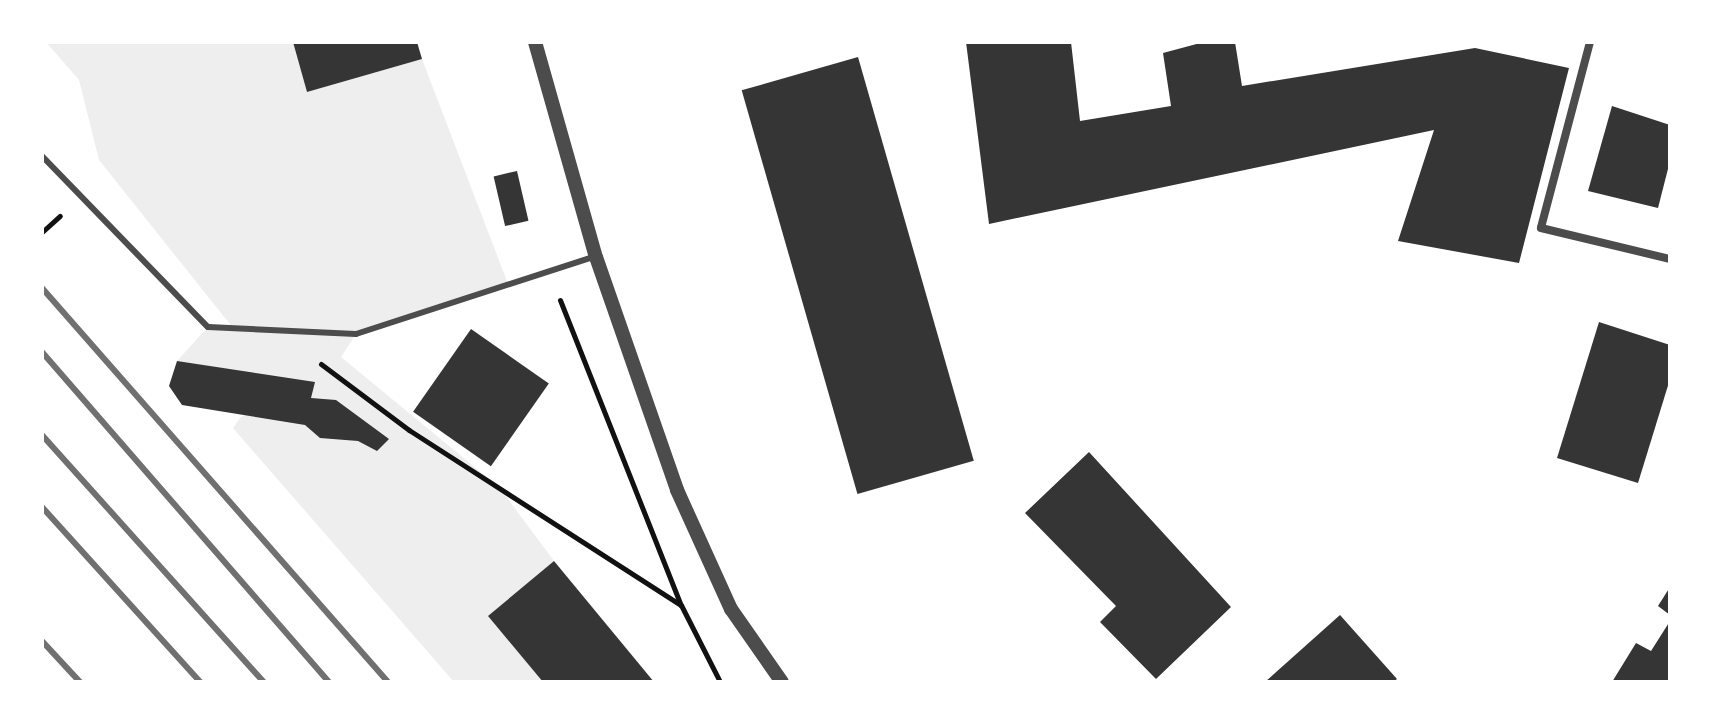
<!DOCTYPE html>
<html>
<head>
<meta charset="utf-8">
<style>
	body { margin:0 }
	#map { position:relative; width:1712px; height:724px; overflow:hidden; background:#fff; font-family:Commissioner,sans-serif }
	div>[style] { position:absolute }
	.green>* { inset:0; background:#eee }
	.building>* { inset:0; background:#353535; transform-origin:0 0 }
	.path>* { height:5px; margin:-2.5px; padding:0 2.5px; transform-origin:2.5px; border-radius:2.5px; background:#111 }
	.service>* { height:6px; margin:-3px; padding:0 3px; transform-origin:3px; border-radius:3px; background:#4c4c4c }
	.minor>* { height:8px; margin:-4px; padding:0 4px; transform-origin:4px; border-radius:4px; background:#4c4c4c }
	.tertiary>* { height:14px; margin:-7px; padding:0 7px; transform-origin:7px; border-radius:7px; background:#4c4c4c }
	.rail>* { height:6px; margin:-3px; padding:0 3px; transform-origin:3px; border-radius:3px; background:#707070 }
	span { translate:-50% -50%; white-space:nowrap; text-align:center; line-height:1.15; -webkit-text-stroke:7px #fff; paint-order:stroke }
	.frame { position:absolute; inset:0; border:44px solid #fff; pointer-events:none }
</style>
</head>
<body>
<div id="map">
	<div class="green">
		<div style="clip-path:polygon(46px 42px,293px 42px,307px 92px,422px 59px,508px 284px,356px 334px,341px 357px,499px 487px,554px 561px,488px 616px,543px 682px,454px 682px,233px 428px,241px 417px,313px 383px,177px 361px,208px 327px,233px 328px,99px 160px,79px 80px)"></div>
	</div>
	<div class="building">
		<div style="clip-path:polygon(293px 42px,417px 42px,422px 59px,307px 92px)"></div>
		<div style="clip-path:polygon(966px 42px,1071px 42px,1080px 121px,1171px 106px,1163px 53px,1204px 42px,1235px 42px,1242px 86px,1475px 48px,1569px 68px,1519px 263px,1398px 241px,1434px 130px,989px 224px)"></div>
		<div style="left:858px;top:57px;width:420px;height:121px;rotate:74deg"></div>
		<div style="clip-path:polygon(1612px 106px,1670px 125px,1670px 161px,1658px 208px,1588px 191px)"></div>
		<div style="left:517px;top:171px;width:51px;height:24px;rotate:77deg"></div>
		<div style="clip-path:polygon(1599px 322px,1670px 345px,1670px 379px,1638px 483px,1557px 458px)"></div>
		<div style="left:471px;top:329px;width:95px;height:101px;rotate:35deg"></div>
		<div style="clip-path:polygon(177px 361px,315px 382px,311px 398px,336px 400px,389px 439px,377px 451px,358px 441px,320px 438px,305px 425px,182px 405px,169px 386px)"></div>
		<div style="clip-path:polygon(1089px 452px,1231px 607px,1156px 679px,1100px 622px,1116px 606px,1025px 513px)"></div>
		<div style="clip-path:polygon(554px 561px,654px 682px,543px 682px,488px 616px)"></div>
		<div style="clip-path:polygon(1670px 587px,1670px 615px,1658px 606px)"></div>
		<div style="clip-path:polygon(1340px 615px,1397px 679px,1393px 682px,1265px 682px)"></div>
		<div style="clip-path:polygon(1670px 621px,1670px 682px,1612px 682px,1636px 643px,1651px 651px)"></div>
	</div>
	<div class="path">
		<div style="left:42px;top:232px;width:24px;rotate:-42deg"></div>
		<div style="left:560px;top:300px;width:328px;rotate:68.4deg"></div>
		<div style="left:681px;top:605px;width:86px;rotate:63.1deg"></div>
		<div style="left:321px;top:364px;width:110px;rotate:36.9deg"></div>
		<div style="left:409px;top:430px;width:323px;rotate:32.8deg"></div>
	</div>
	<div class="service">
		<div style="left:42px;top:156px;width:238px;rotate:45.9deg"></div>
		<div style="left:208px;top:327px;width:148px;rotate:2.7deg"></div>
		<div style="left:356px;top:334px;width:249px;rotate:-18deg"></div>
	</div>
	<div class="minor">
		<div style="left:1590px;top:42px;width:192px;rotate:104.8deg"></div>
		<div style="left:1541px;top:228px;width:133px;rotate:13.5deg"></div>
	</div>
	<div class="tertiary">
		<div style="left:535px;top:42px;width:223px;rotate:74.2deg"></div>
		<div style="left:596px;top:257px;width:247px;rotate:70.8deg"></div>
		<div style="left:677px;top:490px;width:131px;rotate:65.6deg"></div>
		<div style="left:731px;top:609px;width:89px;rotate:55.1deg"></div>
	</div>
	<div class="rail">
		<div style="left:42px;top:288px;width:524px;rotate:48.71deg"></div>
		<div style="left:42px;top:352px;width:437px;rotate:49deg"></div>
		<div style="left:42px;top:435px;width:332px;rotate:48.1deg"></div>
		<div style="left:42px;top:507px;width:236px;rotate:47.9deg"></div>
		<div style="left:42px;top:641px;width:56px;rotate:47.2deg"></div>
	</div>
	<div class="frame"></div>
</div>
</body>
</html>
